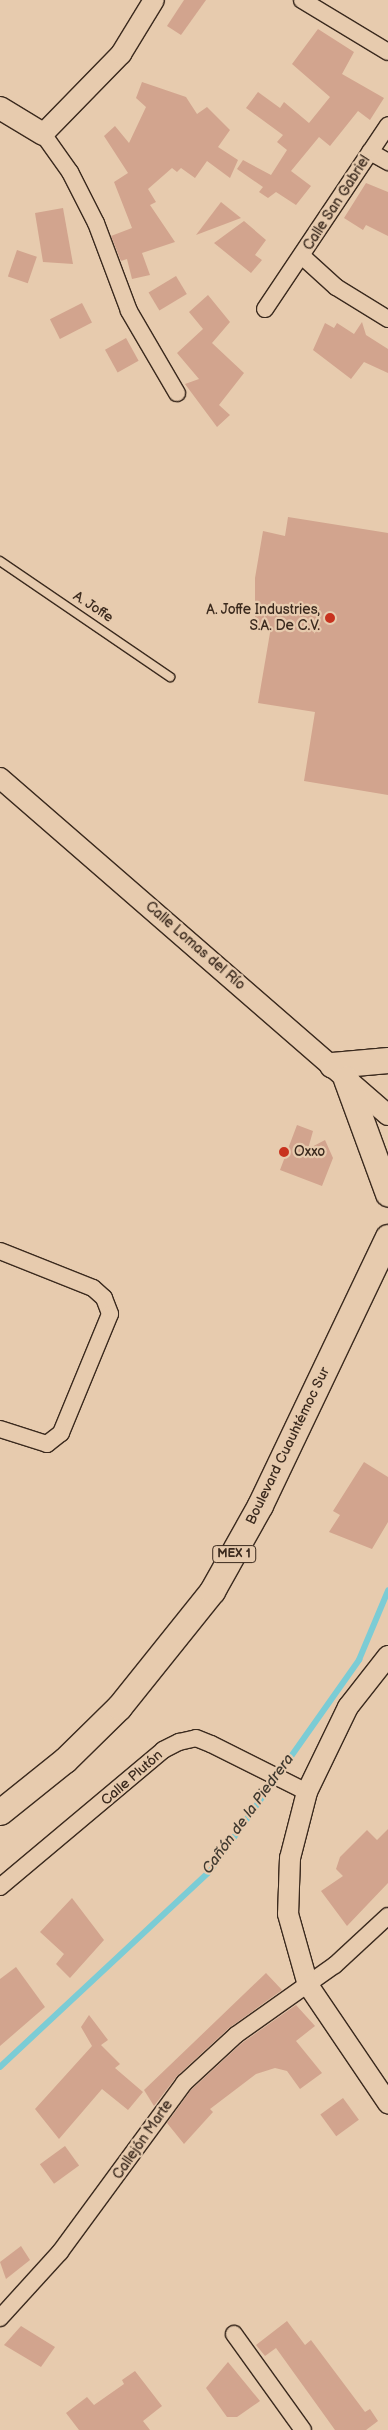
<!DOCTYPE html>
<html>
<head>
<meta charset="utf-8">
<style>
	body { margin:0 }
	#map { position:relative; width:388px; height:2430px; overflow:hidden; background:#e7cbae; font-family:"Balsamiq Sans",sans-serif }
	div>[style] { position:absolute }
	.stream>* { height:5.5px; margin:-2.75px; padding:0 2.75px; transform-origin:2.75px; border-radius:2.75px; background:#7bccd5 }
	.building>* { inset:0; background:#d2a48e; transform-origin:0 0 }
	.roads { filter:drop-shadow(1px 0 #3b2a1e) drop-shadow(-1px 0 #3b2a1e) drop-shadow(0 1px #3b2a1e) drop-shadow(0 -1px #3b2a1e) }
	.service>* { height:8px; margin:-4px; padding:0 4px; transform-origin:4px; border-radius:4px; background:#e7cbae }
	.minor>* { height:16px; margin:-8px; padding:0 8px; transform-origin:8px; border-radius:8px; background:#e7cbae }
	.tertiary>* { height:20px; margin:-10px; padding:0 10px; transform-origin:10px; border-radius:10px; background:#e7cbae }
	.secondary>* { height:22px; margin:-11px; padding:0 11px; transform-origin:11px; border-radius:11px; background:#e7cbae }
	.primary>* { height:25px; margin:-12.5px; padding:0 12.5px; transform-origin:12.5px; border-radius:12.5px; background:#e7cbae }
	.dots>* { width:14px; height:14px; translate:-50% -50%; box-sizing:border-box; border:2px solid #e7cbae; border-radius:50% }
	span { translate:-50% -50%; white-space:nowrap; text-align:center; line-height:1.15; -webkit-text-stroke:4.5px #e7cbae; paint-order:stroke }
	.shield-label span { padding:1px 4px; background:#e7cbae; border:1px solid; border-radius:4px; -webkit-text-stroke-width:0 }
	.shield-label { font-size:12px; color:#3b2a1e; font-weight:700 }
	.street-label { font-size:14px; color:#3b2a1e }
	.poi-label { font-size:14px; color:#3b2a1e }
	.right { translate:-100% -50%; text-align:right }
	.left { translate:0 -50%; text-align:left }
	.water-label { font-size:15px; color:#413a30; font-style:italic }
</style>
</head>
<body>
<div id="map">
	<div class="stream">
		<div style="left:0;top:2067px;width:289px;rotate:-43deg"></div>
		<div style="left:211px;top:1870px;width:257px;rotate:-54.8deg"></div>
		<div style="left:359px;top:1660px;width:75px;rotate:-67.2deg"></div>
	</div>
	<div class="building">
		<div style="clip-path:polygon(184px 0,206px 0,181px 35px,167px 26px)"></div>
		<div style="clip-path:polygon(318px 29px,354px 52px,342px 74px,384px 98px,370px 120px,358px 111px,330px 146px,319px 137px,291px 171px,311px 186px,296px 205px,276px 192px,268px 198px,259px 192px,263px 187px,237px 169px,243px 160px,271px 175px,287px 150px,277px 142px,283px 135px,246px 108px,258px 92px,280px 108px,284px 102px,309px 123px,330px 97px,292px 64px)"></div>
		<div style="clip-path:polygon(142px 82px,186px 97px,197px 114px,207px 107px,230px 130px,218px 147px,238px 160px,230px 178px,207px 161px,195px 178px,181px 168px,177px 172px,172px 168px,148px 189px,156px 202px,150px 205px,175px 242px,142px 253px,150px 275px,132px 279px,127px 259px,121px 261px,111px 236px,132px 228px,114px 182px,128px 173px,104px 136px,115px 126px,129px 143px,146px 107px,136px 98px)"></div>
		<div style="clip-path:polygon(366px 183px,388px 192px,388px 236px,366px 225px,363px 230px,344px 218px)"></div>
		<div style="clip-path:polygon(221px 202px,241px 218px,196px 235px)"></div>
		<div style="clip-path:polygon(63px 208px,73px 264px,43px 262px,35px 213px)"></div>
		<div style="clip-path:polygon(244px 221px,266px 240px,255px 255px,262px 260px,251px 273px,214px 243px)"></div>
		<div style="left:17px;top:250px;width:21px;height:28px;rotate:19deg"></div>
		<div style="left:176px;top:276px;width:21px;height:32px;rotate:59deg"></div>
		<div style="clip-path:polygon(208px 295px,230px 322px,212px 343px,244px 373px,219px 405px,230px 415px,217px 427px,185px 384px,199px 379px,177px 353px,203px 329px,189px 312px)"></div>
		<div style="left:82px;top:303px;width:22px;height:36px;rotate:63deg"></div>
		<div style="clip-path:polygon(362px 322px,366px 335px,388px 349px,388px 373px,364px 362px,351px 379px,313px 350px,325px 323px,334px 328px,337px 323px,354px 334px)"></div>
		<div style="left:126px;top:338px;width:26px;height:24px;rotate:61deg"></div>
		<div style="clip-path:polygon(288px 517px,388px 533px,388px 795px,304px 781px,315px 712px,258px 703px,271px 627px,255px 627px,255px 578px,263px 531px,285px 536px)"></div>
		<div style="clip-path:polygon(297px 1125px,313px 1131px,308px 1149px,325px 1140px,333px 1158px,322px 1186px,280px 1170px)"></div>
		<div style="clip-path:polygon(364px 1462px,388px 1477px,388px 1522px,372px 1549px,329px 1532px,340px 1515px,333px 1511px)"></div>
		<div style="clip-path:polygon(388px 1829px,388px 1883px,347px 1926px,321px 1891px,343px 1876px,336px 1869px,340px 1857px,367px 1830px,377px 1840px)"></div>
		<div style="clip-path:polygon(72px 1898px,104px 1940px,70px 1978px,56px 1964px,64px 1954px,40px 1932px)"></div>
		<div style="clip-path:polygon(16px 1967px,45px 2007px,0 2046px,0 1979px)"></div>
		<div style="clip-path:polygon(266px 1973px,282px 1990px,229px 2028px,177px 2076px,154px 2106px,144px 2090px)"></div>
		<div style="clip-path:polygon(296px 2005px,315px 2026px,296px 2041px,322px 2073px,300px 2089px,287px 2071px,275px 2068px,256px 2074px,210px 2109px,213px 2112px,184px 2144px,167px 2123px,191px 2090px,242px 2043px)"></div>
		<div style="clip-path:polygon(89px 2015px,108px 2040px,101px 2045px,120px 2064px,115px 2068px,143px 2092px,128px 2110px,102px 2089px,59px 2139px,35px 2109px,92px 2046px,81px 2027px)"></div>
		<div style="left:343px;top:2098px;width:27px;height:28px;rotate:54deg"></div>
		<div style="left:65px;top:2146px;width:24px;height:31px;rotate:54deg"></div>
		<div style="clip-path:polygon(21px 2246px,30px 2260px,6px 2279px,0 2262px)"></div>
		<div style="clip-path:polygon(287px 2321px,305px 2345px,311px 2340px,365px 2412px,370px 2409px,378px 2421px,366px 2430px,335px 2430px,276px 2348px,265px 2356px,256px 2345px)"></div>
		<div style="clip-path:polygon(21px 2326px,55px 2347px,41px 2367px,4px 2345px)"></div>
		<div style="clip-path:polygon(228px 2362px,260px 2401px,237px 2417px,227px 2417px,206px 2388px)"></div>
		<div style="clip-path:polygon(135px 2371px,162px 2406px,143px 2421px,150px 2430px,79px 2430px,66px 2413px,87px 2397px,94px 2405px,124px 2384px,122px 2380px)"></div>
	</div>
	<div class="roads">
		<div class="service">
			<div style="left:0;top:561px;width:206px;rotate:34.3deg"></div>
		</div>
		<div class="minor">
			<div style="left:302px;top:0;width:100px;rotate:31.2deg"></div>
			<div style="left:43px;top:134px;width:47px;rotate:54.6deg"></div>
			<div style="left:70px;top:172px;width:57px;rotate:63deg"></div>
			<div style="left:96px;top:223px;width:94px;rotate:69.4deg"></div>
			<div style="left:129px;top:311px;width:95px;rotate:59.7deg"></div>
			<div style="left:370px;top:152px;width:21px;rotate:29deg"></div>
			<div style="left:303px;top:257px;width:45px;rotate:42.3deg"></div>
			<div style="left:336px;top:287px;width:61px;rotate:31.6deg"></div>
			<div style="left:265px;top:309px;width:221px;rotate:-56.2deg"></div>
			<div style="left:0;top:1251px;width:100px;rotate:21.7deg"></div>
			<div style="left:93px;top:1288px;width:15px;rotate:42deg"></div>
			<div style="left:104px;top:1298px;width:17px;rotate:69deg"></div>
			<div style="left:110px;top:1314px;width:129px;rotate:112.4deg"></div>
			<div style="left:61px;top:1433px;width:18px;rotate:142deg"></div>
			<div style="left:47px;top:1444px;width:49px;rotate:-162.3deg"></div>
			<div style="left:0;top:1887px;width:213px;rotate:-40deg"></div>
			<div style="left:163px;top:1750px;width:18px;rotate:-27deg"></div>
			<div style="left:179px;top:1742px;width:17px;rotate:-13deg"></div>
			<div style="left:196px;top:1738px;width:16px;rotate:22deg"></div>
			<div style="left:211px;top:1744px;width:107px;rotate:26.6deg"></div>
			<div style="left:0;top:2318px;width:89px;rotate:-47.7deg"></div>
			<div style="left:60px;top:2252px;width:210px;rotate:-53.7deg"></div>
			<div style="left:184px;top:2083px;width:71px;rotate:-42.7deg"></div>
			<div style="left:236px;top:2035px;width:121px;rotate:-35.3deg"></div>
			<div style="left:335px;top:1965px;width:72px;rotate:-42.8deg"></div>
			<div style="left:234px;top:2334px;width:118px;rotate:54.3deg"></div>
		</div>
		<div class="tertiary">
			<div style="left:43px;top:134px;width:112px;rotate:-45.7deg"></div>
			<div style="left:121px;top:54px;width:63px;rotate:-58.6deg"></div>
			<div style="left:0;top:778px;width:514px;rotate:40.98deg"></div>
			<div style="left:388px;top:1656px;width:65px;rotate:128.1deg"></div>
			<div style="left:348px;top:1707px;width:94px;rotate:115.8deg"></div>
			<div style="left:307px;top:1792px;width:68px;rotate:104.4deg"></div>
			<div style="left:290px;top:1858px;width:56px;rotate:92deg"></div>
			<div style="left:288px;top:1914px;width:74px;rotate:74.3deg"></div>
			<div style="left:308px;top:1985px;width:143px;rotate:55.9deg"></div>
		</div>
		<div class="secondary">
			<div style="left:0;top:108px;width:50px;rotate:31.2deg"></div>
		</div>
		<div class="primary">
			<div style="left:332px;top:1065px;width:56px;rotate:-5.1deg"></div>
			<div style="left:346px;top:1079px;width:122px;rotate:69.9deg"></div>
			<div style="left:0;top:1812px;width:83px;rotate:-38.7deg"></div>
			<div style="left:65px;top:1760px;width:76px;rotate:-44.5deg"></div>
			<div style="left:119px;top:1707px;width:149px;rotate:-51.3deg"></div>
			<div style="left:212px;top:1591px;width:98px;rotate:-60.8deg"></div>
			<div style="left:260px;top:1505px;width:297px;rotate:-64.5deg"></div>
		</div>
	</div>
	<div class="dots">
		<div style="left:330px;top:618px;background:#c8321e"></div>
		<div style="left:284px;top:1152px;background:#c8321e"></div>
	</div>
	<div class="shield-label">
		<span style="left:234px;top:1554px">MEX 1</span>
	</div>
	<div class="street-label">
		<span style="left:337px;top:203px;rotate:-57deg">Calle San Gabriel</span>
		<span style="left:93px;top:607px;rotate:33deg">A. Joffe</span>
		<span style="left:195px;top:946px;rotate:41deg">Calle Lomas del Río</span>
		<span style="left:288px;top:1446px;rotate:-64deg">Boulevard Cuauhtémoc Sur</span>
		<span style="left:132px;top:1778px;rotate:-41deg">Calle Plutón</span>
		<span style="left:143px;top:2140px;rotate:-55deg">Callejón Marte</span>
	</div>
	<div class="poi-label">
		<span class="right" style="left:320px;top:618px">A. Joffe Industries,<br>S.A. De C.V.</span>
		<span class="left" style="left:294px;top:1152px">Oxxo</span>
	</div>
	<div class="water-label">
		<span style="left:248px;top:1814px;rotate:-54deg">Cañón de la Piedrera</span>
	</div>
</div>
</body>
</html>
